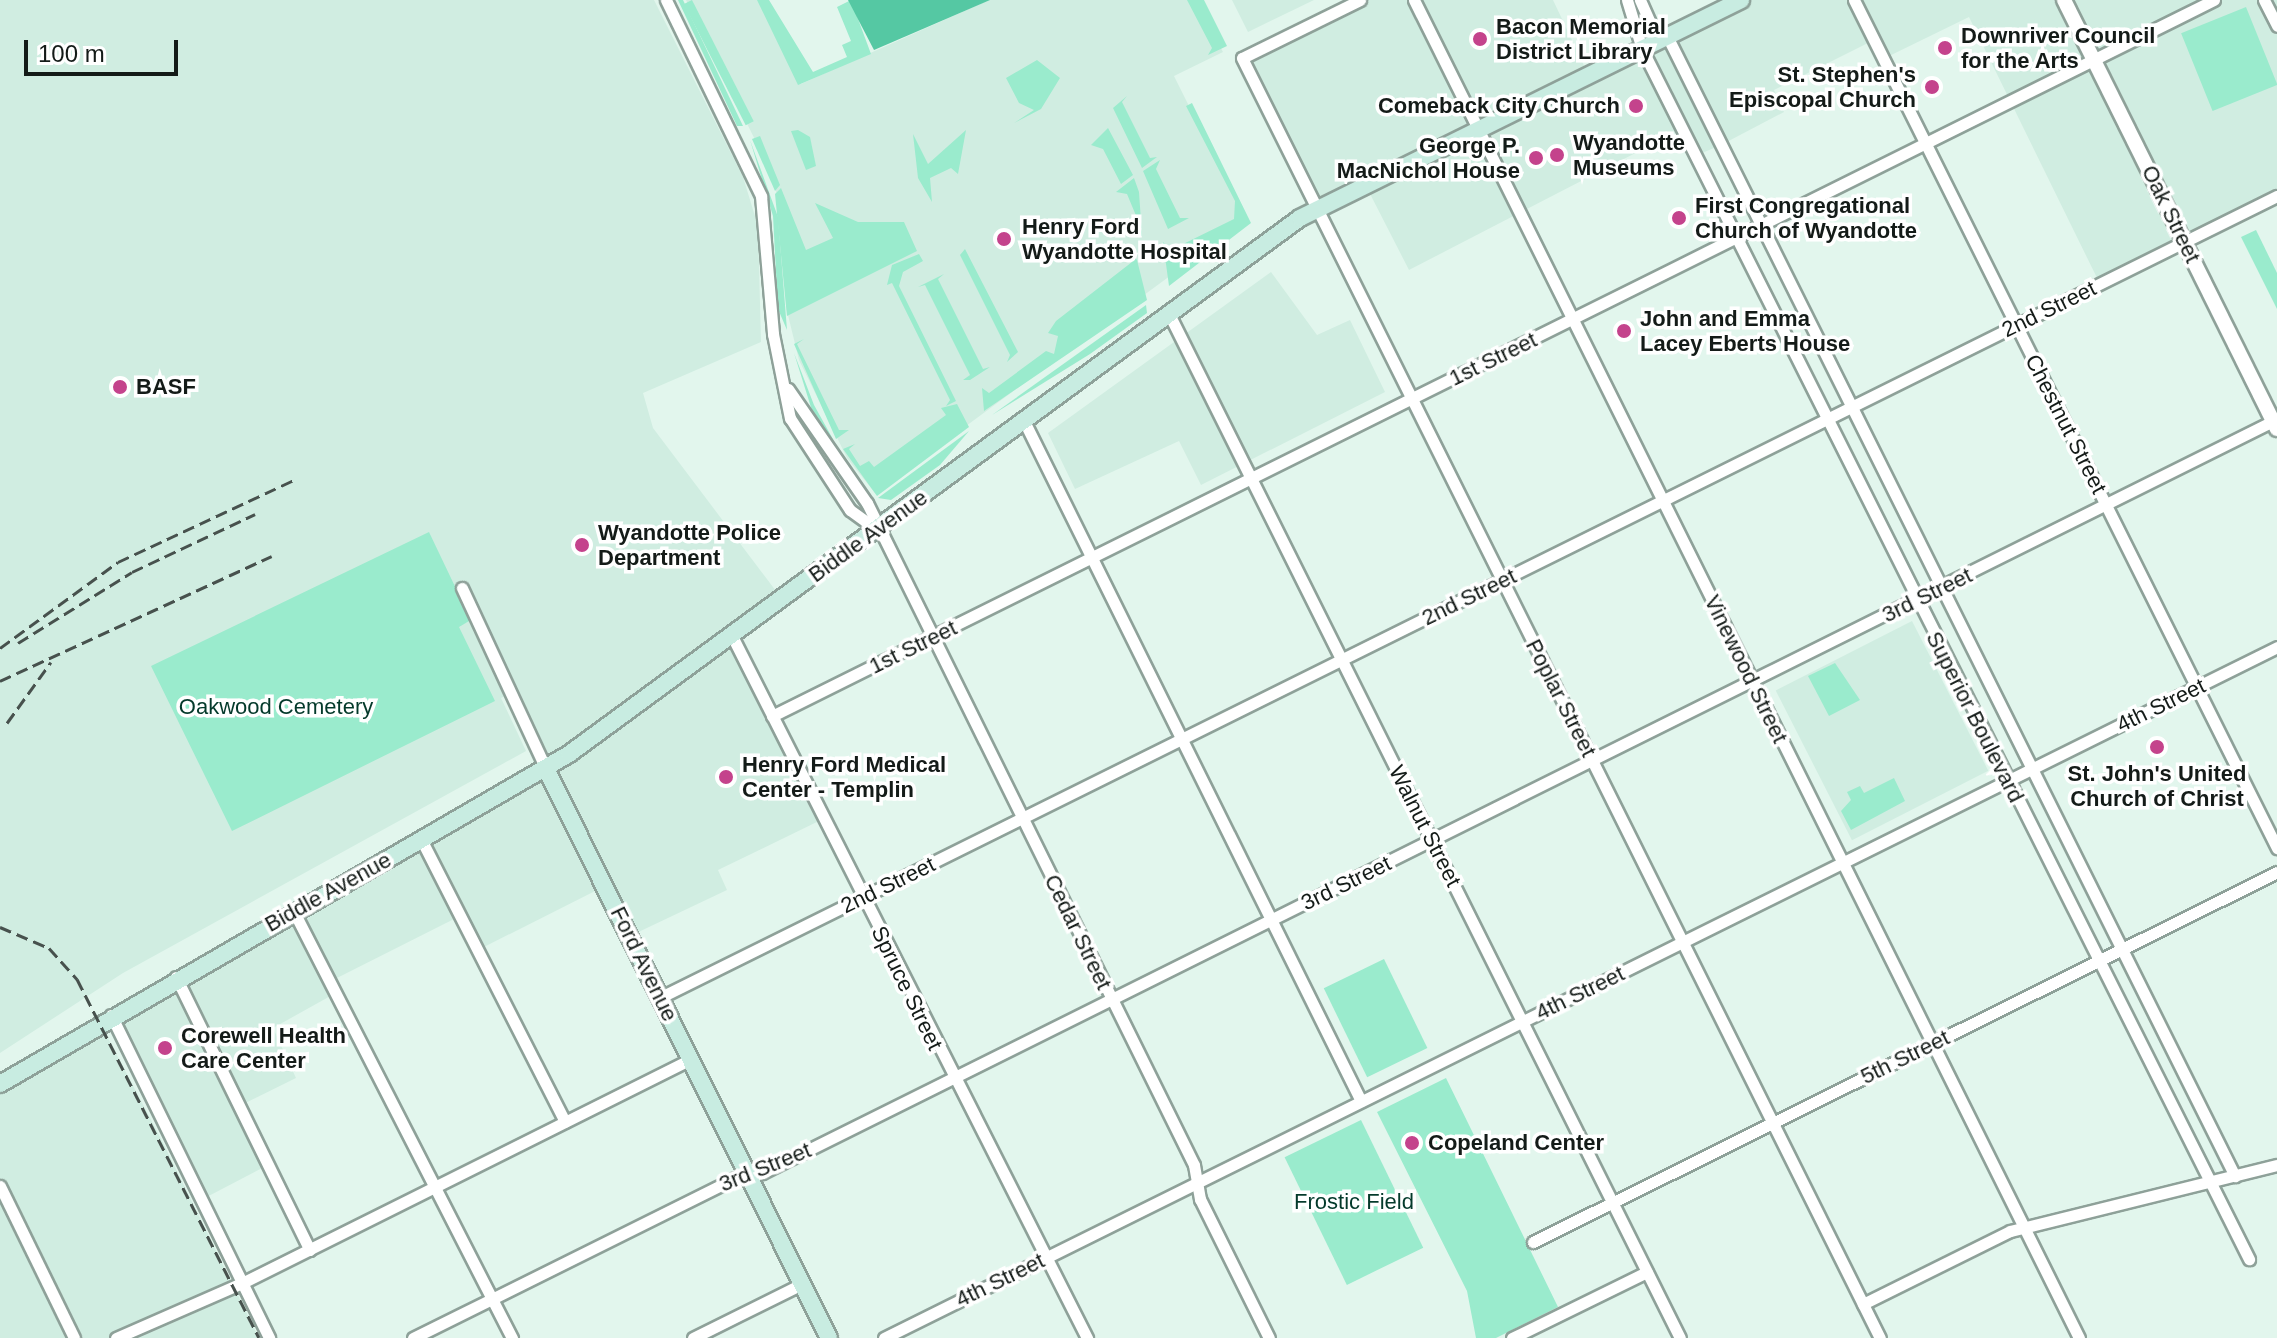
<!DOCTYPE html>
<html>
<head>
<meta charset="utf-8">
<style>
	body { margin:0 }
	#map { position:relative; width:2277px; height:1338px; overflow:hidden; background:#e2f6ed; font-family:Helvetica,sans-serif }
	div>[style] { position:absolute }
	.built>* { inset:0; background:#d0ede1; transform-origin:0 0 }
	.green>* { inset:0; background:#9aebcd; transform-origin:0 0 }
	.water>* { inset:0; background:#55c8a3 }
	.roads { filter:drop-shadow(2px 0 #8ea199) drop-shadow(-2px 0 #8ea199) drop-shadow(0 2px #8ea199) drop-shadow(0 -2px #8ea199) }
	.minor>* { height:11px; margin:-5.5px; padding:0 5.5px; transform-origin:5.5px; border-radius:5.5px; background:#fff }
	.tertiary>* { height:14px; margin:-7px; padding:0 7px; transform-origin:7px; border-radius:7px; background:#fff }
	.secondary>* { height:16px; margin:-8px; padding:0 8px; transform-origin:8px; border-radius:8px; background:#c8ece1 }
	.rail>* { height:3px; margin-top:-1.5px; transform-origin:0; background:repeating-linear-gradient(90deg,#47514d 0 12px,transparent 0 18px) }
	.dots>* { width:22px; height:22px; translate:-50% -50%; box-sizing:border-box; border:4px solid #fff; border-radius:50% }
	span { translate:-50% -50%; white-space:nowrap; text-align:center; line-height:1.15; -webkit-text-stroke:7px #fff; paint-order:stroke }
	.poi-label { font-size:22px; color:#141b18; font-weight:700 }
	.left { translate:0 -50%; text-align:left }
	.right { translate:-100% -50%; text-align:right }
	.street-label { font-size:22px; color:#141b18 }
	.park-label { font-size:22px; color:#043a2b }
	.scale { position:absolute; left:24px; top:40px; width:154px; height:36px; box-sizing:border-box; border:4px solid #141b18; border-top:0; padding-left:10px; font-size:24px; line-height:28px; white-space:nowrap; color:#141b18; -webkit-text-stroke:6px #fff; paint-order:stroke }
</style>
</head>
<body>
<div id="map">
	<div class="built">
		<div style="clip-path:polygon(evenodd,0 0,654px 0,743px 177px,758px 226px,761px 342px,643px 393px,653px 428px,782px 599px,732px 636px,823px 819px,718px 870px,727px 890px,630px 936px,605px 886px,478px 950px,460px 916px,329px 982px,334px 994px,273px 1028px,296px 1078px,239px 1106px,268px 1165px,201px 1200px,110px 1014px,545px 769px,511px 693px,501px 698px,526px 751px,123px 973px,0 1053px,0 0,429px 533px,470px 621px,459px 626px,151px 667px,429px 533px)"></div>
		<div style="clip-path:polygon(686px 0,759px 0,801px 84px,989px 0,1195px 0,1223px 52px,1174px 76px,1246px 220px,875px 493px,847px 458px,799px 360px,786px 307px,785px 218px,766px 162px)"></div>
		<div style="clip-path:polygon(1232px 0,1314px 0,1248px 32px)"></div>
		<div style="clip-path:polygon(1360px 0,1553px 0,1588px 74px,1741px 0,2277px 0,2277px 196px,2100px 284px,1969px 17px,1883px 59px,1874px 40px,1774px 90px,1784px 112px,1721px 145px,1695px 156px,1682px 129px,1409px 270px,1366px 186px,1317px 210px,1242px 59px)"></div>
		<div style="clip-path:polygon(1271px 272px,1317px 335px,1350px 320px,1385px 392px,1201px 485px,1179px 441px,1075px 489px,1048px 433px)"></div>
		<div style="left:1912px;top:621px;width:168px;height:153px;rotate:63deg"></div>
		<div style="clip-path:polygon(99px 1021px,162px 1141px,259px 1338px,0 1338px,0 1084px)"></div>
	</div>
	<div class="green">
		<div style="clip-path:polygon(678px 0,683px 0,743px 126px,737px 126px)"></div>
		<div style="left:692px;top:0;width:136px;height:9px;rotate:63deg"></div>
		<div style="clip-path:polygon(757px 0,769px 0,813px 72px,847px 57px,842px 45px,851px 41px,837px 7px,851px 0,871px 54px,798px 85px)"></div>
		<div style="clip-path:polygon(1187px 0,1204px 0,1227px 46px,1208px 55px,1212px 48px)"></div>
		<div style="left:2246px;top:7px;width:84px;height:70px;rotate:68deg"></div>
		<div style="clip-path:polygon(1037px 60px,1060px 78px,1041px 109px,1014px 123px,1034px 110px,1019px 103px,1006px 78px)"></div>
		<div style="clip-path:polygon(1127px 96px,1122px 102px,1150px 158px,1157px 157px,1142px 168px,1113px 108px)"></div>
		<div style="clip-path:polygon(1192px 103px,1251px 223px,1169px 286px,1163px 242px,1171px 250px,1234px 219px,1235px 201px,1186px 106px)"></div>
		<div style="clip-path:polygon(1108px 128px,1133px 175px,1121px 184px,1103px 149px,1091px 145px)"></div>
		<div style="clip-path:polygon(798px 130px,810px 137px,816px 166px,806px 170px,791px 131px)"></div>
		<div style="clip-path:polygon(966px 130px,958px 174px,951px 168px,930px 178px,932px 202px,918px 178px,913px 134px,928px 164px)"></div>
		<div style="clip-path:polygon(760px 136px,780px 185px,775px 191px,752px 139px)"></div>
		<div style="clip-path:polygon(750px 140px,778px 217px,787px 330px,778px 309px,773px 216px)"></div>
		<div style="clip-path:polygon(1160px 160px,1156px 169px,1180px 218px,1189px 218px,1168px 229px,1143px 171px)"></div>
		<div style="clip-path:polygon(1134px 178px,1139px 192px,1142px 236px,1132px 235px,1142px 230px,1127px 194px,1116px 192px)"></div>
		<div style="clip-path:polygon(781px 188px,806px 250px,833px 238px,815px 203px,858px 222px,904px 222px,917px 251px,787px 316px,775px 194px)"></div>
		<div style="clip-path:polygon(2256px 230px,2277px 273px,2277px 309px,2241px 237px)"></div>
		<div style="clip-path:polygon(1119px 239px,1137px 260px,1147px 300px,984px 411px,982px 388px,989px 393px,1046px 351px,1054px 354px,1058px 336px,1048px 333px,1056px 321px,1132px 262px)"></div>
		<div style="clip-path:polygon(965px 249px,1018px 352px,1007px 362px,1010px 355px,960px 255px)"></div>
		<div style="clip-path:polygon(919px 254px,923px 261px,903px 272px,899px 286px,956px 401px,946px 406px,950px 400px,892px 283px,887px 285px,892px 265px)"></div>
		<div style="clip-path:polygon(944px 274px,938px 279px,983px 369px,990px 367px,970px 380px,963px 380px,970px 375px,925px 285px,918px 287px)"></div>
		<div style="clip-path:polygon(1146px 305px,1147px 313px,1090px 354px,992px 415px)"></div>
		<div style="clip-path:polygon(804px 339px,797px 344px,839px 430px,849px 430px,836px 439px,794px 344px)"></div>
		<div style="clip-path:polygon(794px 353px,814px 405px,834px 441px,814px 417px)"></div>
		<div style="clip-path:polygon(957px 404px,969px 427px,877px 496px,843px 449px,855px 444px,849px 449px,860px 466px,869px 461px,874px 467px,946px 415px,941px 408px)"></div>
		<div style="clip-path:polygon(969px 431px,940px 465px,891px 500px,878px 498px)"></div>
		<div style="clip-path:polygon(429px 532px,471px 620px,459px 627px,495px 701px,232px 831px,151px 666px)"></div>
		<div style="clip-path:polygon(1835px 663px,1860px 700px,1829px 716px,1808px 676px)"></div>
		<div style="clip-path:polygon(1894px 778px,1905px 801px,1851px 830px,1841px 811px,1851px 800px,1847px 792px,1860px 786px,1864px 793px)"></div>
		<div style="left:1384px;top:959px;width:99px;height:67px;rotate:64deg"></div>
		<div style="clip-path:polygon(1446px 1078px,1558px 1307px,1496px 1338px,1476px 1338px,1467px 1291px,1377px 1112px)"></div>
		<div style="left:1361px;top:1120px;width:142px;height:85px;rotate:64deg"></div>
	</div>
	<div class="water">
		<div style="clip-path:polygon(848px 0,990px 0,874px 50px)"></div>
	</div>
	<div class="roads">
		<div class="minor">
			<div style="left:666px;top:0;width:218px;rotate:64.1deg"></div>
			<div style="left:761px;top:196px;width:139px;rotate:85deg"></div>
			<div style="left:773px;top:334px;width:86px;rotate:78.6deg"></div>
			<div style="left:790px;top:418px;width:110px;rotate:56.9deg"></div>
			<div style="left:850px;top:510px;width:32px;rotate:36deg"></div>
			<div style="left:1360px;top:0;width:131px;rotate:153.8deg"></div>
			<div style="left:1242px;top:58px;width:1430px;rotate:63.51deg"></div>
			<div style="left:1414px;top:0;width:1494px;rotate:63.57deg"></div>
			<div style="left:1627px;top:0;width:51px;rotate:73deg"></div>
			<div style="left:1642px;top:49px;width:1354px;rotate:63.36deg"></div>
			<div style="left:1640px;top:0;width:27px;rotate:66deg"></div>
			<div style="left:1651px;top:25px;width:19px;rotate:35deg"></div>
			<div style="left:1667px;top:36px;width:1274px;rotate:63.52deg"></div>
			<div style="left:1854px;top:0;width:948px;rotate:63.49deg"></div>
			<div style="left:2264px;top:0;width:29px;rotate:63deg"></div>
			<div style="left:1169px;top:314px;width:1144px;rotate:63.48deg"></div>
			<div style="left:788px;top:389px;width:139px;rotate:55.3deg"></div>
			<div style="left:867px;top:503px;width:738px;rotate:63.71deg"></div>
			<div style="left:1194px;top:1165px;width:35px;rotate:80deg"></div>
			<div style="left:1200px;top:1199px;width:155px;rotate:63.6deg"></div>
			<div style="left:1024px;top:421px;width:759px;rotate:63.64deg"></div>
			<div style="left:462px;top:588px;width:200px;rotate:65.1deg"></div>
			<div style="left:732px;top:636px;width:787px;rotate:63.17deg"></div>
			<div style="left:772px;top:716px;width:1610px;rotate:-26.41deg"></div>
			<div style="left:422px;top:841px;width:315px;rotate:63deg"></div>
			<div style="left:293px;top:910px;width:481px;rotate:62.9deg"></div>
			<div style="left:176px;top:977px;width:304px;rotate:63.9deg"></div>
			<div style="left:661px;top:997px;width:1804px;rotate:-26.37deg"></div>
			<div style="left:111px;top:1015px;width:360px;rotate:63.9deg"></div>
			<div style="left:0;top:1186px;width:169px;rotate:64deg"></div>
			<div style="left:1533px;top:1242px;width:831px;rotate:-26.44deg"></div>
			<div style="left:1863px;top:1304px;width:164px;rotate:-26.4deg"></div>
			<div style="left:2010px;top:1231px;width:275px;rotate:-13.9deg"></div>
			<div style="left:116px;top:1338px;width:137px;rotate:-23.6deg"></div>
			<div style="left:242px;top:1283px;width:502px;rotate:-26.51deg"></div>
			<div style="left:413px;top:1338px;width:360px;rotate:-26.4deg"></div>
			<div style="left:735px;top:1178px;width:27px;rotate:-10deg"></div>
			<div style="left:762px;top:1173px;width:1692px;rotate:-26.46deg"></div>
			<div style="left:693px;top:1338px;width:122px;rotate:-26.4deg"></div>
			<div style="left:884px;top:1338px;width:1555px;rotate:-26.38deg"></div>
			<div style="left:1512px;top:1338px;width:150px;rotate:-26.1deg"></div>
		</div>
		<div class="tertiary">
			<div style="left:2064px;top:0;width:479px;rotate:63.6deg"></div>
		</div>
		<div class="secondary">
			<div style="left:546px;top:769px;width:635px;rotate:63.56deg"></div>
			<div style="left:0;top:1084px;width:658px;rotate:-30.11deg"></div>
			<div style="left:569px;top:754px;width:906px;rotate:-36.25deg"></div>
			<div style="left:1300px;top:218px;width:492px;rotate:-26.3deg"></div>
		</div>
	</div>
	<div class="rail">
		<div style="left:18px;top:643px;width:134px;rotate:-31.9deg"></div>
		<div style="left:132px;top:572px;width:136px;rotate:-25.2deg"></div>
		<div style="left:0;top:648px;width:146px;rotate:-36.1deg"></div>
		<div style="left:118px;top:562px;width:194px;rotate:-25deg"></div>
		<div style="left:0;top:681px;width:299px;rotate:-24.7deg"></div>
		<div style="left:7px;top:723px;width:75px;rotate:-54.2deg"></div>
		<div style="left:0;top:927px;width:53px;rotate:23.2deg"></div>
		<div style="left:49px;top:948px;width:42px;rotate:47.9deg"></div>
		<div style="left:77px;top:979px;width:402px;rotate:63.1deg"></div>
	</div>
	<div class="dots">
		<div style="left:1480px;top:39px;background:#c4438c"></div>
		<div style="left:1945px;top:48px;background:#c4438c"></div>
		<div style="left:1932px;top:87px;background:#c4438c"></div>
		<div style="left:1636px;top:106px;background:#c4438c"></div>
		<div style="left:1557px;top:155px;background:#c4438c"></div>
		<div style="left:1536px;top:158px;background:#c4438c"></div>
		<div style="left:1679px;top:218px;background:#c4438c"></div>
		<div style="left:1004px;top:239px;background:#c4438c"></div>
		<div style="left:1624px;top:331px;background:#c4438c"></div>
		<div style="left:120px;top:387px;background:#c4438c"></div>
		<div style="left:582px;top:545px;background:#c4438c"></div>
		<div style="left:2157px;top:747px;background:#c4438c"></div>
		<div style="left:726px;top:777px;background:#c4438c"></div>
		<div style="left:165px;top:1048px;background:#c4438c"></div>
		<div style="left:1412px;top:1143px;background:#c4438c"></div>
	</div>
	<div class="poi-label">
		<span class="left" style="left:1496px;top:39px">Bacon Memorial<br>District Library</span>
		<span class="left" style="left:1961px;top:48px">Downriver Council<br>for the Arts</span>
		<span class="right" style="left:1916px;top:87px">St. Stephen's<br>Episcopal Church</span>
		<span class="right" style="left:1620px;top:106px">Comeback City Church</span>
		<span class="left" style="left:1573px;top:155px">Wyandotte<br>Museums</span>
		<span class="right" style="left:1520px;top:158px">George P.<br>MacNichol House</span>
		<span class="left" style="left:1695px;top:218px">First Congregational<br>Church of Wyandotte</span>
		<span class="left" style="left:1022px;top:239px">Henry Ford<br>Wyandotte Hospital</span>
		<span class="left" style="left:1640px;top:331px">John and Emma<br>Lacey Eberts House</span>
		<span class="left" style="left:136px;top:387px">BASF</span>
		<span class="left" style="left:598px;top:545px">Wyandotte Police<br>Department</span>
		<span class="left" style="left:742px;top:777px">Henry Ford Medical<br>Center - Templin</span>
		<span style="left:2157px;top:786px">St. John's United<br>Church of Christ</span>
		<span class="left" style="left:181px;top:1048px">Corewell Health<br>Care Center</span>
		<span class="left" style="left:1428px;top:1143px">Copeland Center</span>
	</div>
	<div class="street-label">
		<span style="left:2171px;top:214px;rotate:64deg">Oak Street</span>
		<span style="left:2049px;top:309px;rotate:-26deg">2nd Street</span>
		<span style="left:1493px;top:359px;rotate:-26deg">1st Street</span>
		<span style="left:2066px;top:424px;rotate:63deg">Chestnut Street</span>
		<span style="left:868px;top:536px;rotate:-36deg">Biddle Avenue</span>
		<span style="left:1927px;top:595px;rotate:-26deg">3rd Street</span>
		<span style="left:1469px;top:597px;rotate:-26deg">2nd Street</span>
		<span style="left:913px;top:647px;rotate:-26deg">1st Street</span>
		<span style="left:1746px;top:669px;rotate:64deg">Vinewood Street</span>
		<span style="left:1561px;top:698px;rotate:63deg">Poplar Street</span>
		<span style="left:2161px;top:705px;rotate:-26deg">4th Street</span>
		<span style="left:1975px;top:717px;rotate:63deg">Superior Boulevard</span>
		<span style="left:1425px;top:826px;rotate:63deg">Walnut Street</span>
		<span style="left:1346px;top:883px;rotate:-26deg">3rd Street</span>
		<span style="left:888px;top:885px;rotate:-26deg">2nd Street</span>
		<span style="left:328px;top:892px;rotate:-29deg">Biddle Avenue</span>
		<span style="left:1078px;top:932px;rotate:64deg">Cedar Street</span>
		<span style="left:644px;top:964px;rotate:64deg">Ford Avenue</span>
		<span style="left:907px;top:988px;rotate:64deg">Spruce Street</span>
		<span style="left:1580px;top:993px;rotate:-26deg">4th Street</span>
		<span style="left:1905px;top:1057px;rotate:-26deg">5th Street</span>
		<span style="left:765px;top:1167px;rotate:-22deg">3rd Street</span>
		<span style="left:1000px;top:1280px;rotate:-26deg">4th Street</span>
	</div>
	<div class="park-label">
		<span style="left:276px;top:707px">Oakwood Cemetery</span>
		<span style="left:1354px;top:1202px">Frostic Field</span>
	</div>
	<div class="scale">100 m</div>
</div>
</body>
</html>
